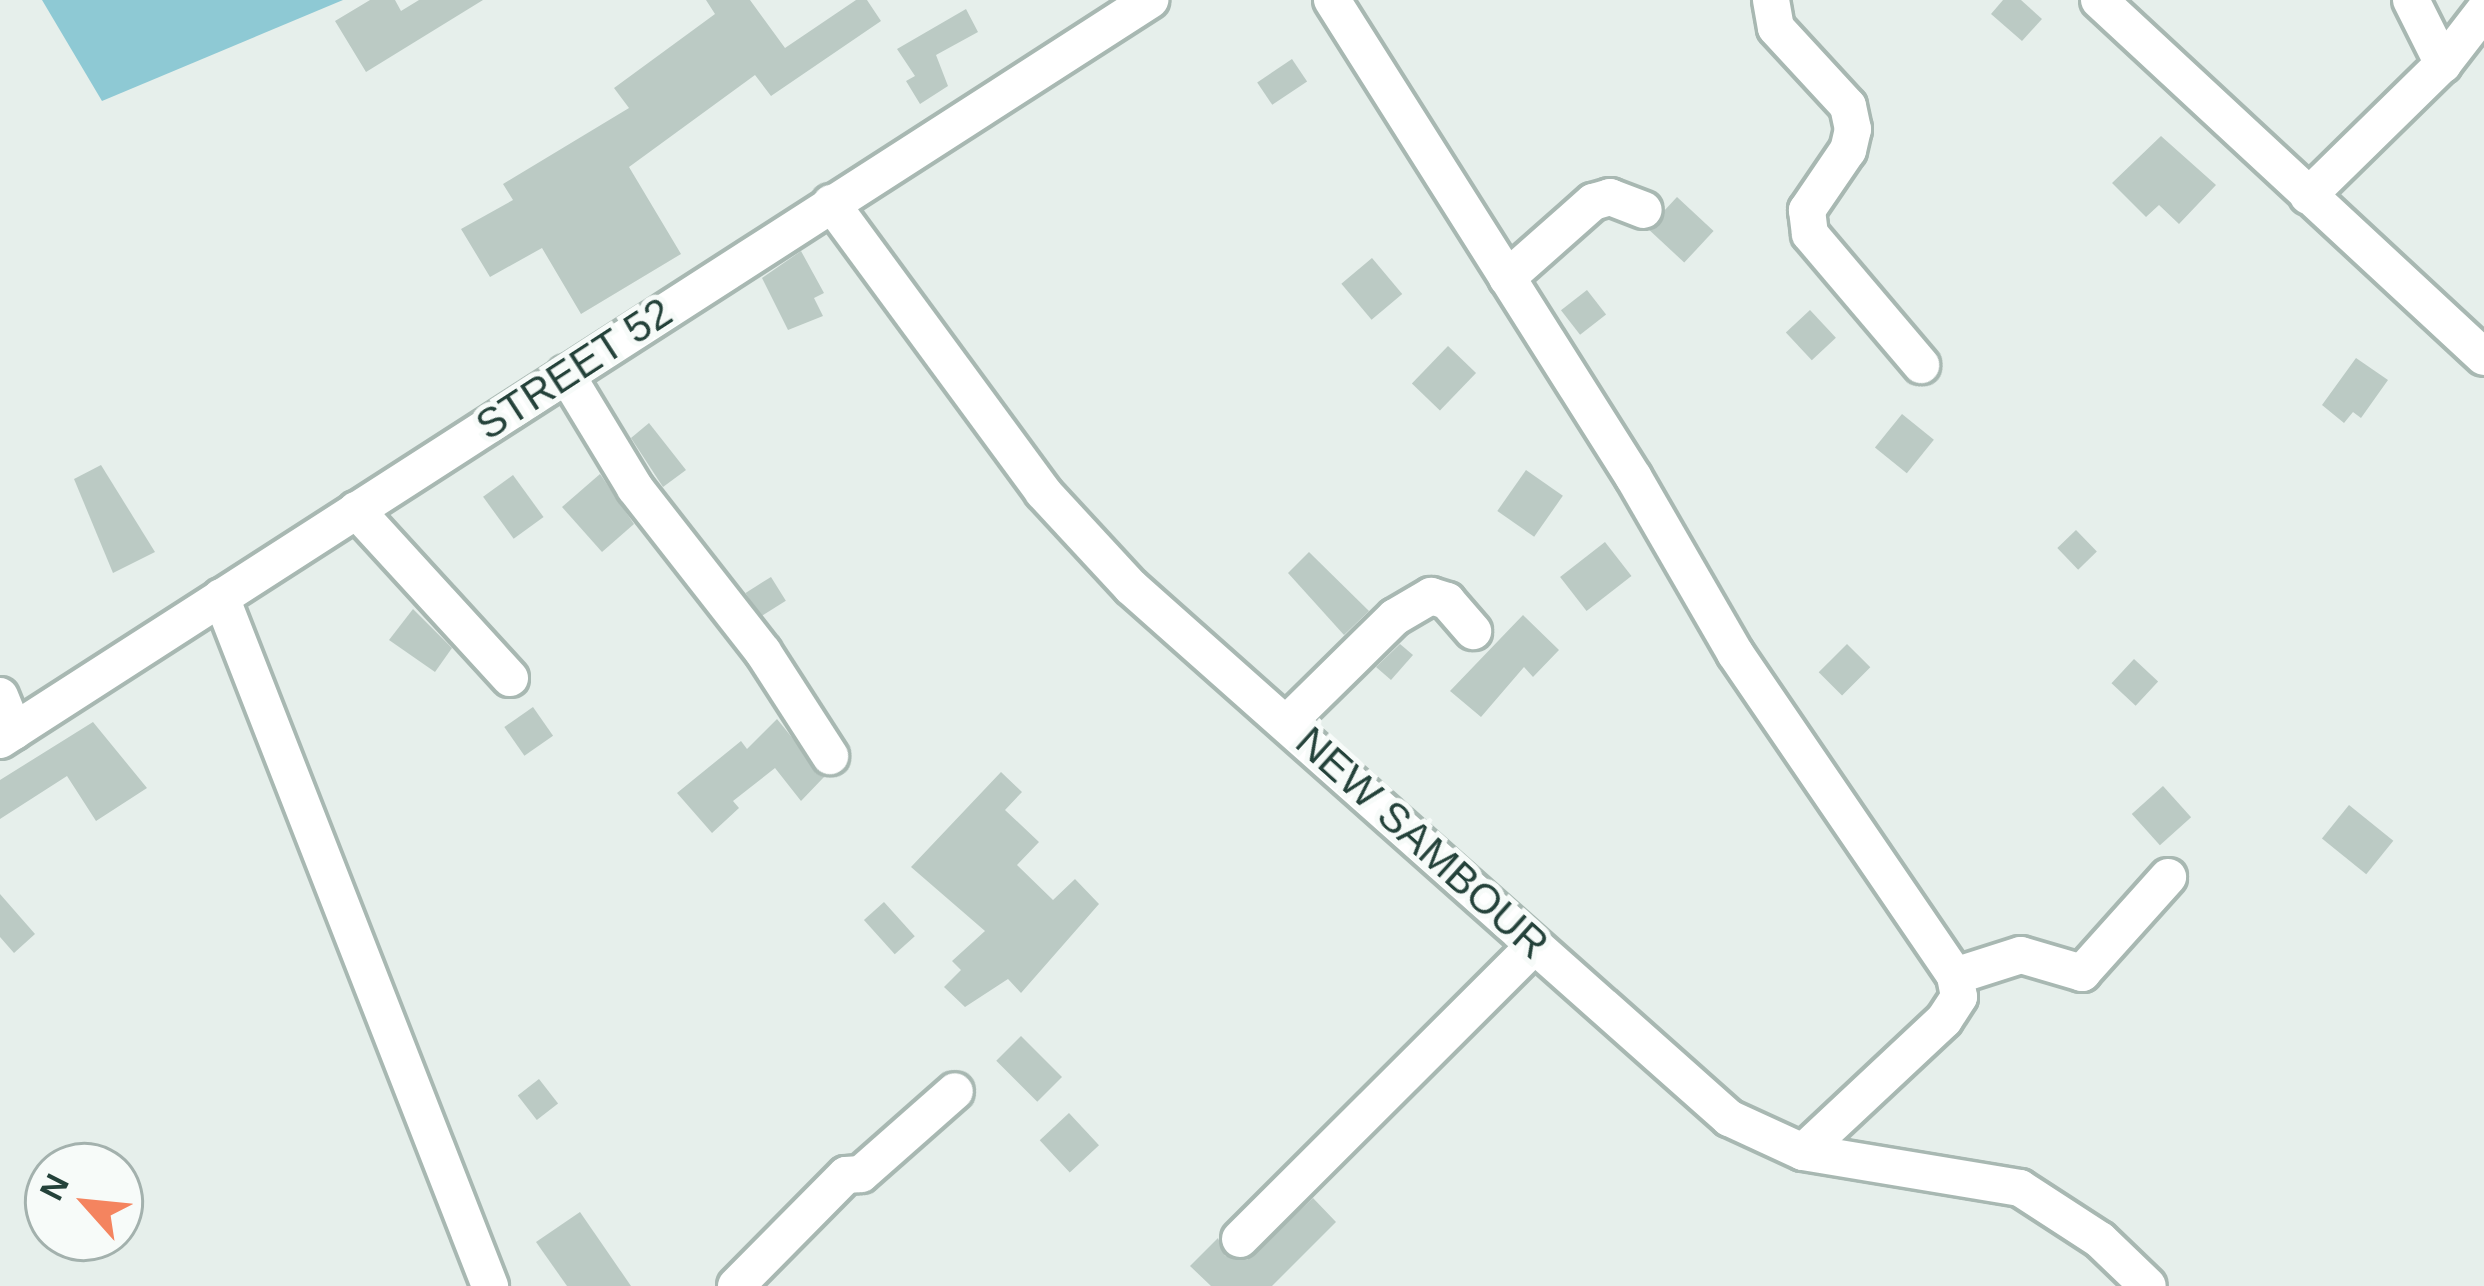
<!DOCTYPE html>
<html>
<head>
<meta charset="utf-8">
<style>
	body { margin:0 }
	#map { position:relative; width:2484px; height:1286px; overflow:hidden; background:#e6efeb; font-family:Helvetica,sans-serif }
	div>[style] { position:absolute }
	.water>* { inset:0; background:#8ec9d4 }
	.building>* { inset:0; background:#bbcac4; transform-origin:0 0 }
	.roads { filter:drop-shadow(3px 0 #a8b8b2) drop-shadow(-3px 0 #a8b8b2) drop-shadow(0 3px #a8b8b2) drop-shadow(0 -3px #a8b8b2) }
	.minor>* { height:36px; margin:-18px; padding:0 18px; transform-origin:18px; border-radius:18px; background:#fff }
	.tertiary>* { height:36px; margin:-18px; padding:0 18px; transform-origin:18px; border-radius:18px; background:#fff }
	span { translate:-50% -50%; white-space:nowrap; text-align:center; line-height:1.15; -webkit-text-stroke:10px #f7fbf9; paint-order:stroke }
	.street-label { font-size:42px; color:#24423a }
	.north { position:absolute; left:24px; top:1142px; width:120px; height:120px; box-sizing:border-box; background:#f7fbf9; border:3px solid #a3b1ad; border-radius:50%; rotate:297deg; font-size:33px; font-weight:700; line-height:48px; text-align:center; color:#24423a }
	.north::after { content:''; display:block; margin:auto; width:42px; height:54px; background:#f4845f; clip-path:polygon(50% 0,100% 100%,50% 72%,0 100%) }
</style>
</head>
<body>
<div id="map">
	<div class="water">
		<div style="clip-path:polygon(42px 0,343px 0,102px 101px)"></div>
	</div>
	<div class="building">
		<div style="clip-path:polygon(370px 0,395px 0,401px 11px,419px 0,483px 0,366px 72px,335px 21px)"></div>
		<div style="clip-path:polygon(706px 0,750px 0,785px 48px,856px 0,867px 0,881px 21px,771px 96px,755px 75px,629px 167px,681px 254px,581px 314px,542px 248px,490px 277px,461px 229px,513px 200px,503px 184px,629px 108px,614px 88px,715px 14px)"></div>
		<div style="clip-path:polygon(2003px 0,2021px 0,2042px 19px,2022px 41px,1991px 14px)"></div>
		<div style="clip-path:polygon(966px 9px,978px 32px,936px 55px,948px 86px,920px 104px,906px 81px,915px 76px,897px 49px)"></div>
		<div style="left:1292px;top:59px;width:27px;height:42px;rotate:56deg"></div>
		<div style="clip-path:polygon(2161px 136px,2216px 185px,2179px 224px,2159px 205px,2146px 217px,2112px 183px)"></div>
		<div style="left:1677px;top:197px;width:50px;height:43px;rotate:43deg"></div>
		<div style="clip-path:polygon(801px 251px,824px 293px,814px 298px,823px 316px,788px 330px,762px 278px)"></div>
		<div style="left:1372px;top:258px;width:47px;height:40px;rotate:50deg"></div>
		<div style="left:1587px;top:290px;width:31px;height:33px;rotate:52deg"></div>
		<div style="left:1810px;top:310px;width:38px;height:33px;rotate:47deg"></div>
		<div style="left:1448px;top:346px;width:39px;height:52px;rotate:44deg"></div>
		<div style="clip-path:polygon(2356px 358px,2388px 380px,2361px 418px,2353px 412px,2344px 423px,2322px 405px)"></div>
		<div style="left:1902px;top:414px;width:41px;height:43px;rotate:39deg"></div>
		<div style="clip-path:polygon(649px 423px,686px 470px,663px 487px,631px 438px)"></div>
		<div style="clip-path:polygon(101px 465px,155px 552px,113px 573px,74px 479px)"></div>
		<div style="left:1526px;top:470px;width:45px;height:50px;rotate:35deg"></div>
		<div style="clip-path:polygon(600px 474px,634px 524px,602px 552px,562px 507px)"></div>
		<div style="left:513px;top:475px;width:52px;height:37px;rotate:54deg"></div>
		<div style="left:2076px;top:530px;width:30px;height:26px;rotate:46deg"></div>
		<div style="left:1605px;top:542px;width:43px;height:57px;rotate:52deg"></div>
		<div style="clip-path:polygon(1309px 552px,1369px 611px,1344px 635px,1288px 573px)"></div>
		<div style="left:771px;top:577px;width:28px;height:30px;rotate:58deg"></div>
		<div style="clip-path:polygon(413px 609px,452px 648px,435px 672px,389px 640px)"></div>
		<div style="clip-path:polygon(1523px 615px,1559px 650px,1533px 677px,1524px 667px,1481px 717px,1450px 691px)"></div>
		<div style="clip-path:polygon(1400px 644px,1413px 655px,1391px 680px,1376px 667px)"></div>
		<div style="left:1847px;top:644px;width:33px;height:40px;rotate:45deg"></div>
		<div style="left:2134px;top:659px;width:33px;height:33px;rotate:43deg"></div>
		<div style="left:533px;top:707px;width:35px;height:35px;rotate:55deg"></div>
		<div style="clip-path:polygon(777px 719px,824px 777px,801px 801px,775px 768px,733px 801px,739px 808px,712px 833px,677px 793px,741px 741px,747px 749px)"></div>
		<div style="clip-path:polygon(93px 722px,147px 788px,96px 821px,67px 776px,0 819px,0 780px)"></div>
		<div style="clip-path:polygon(1001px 772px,1022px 792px,1005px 810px,1039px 842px,1017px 865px,1053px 900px,1075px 879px,1099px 904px,1021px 993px,1008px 979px,965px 1007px,944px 987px,961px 970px,952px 961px,985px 931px,911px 867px)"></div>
		<div style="left:2163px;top:786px;width:42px;height:42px;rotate:48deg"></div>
		<div style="left:2349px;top:805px;width:57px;height:43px;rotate:39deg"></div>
		<div style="clip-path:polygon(0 894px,35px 934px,14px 953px,0 937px)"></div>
		<div style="left:884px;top:902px;width:46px;height:27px;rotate:48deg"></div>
		<div style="left:1021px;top:1036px;width:58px;height:35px;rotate:45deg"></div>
		<div style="left:539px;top:1079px;width:31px;height:27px;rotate:52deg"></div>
		<div style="left:1069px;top:1113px;width:44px;height:40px;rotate:47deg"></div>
		<div style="clip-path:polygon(1313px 1198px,1336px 1222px,1272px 1286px,1211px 1286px,1190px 1266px,1218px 1238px,1225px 1256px,1247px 1260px)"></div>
		<div style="clip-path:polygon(580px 1212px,631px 1286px,567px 1286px,536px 1242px)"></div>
	</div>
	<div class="roads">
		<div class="minor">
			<div style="left:1332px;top:0;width:565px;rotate:57.72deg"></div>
			<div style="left:1634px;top:478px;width:202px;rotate:60deg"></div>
			<div style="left:1735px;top:653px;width:391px;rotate:55.7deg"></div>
			<div style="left:1955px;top:976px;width:21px;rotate:79deg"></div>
			<div style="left:1959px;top:997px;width:27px;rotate:123deg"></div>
			<div style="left:1944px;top:1020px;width:193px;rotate:136.9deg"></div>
			<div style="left:1771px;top:0;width:28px;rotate:80deg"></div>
			<div style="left:1776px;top:28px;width:106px;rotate:47.3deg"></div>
			<div style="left:1848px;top:106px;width:24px;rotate:78deg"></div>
			<div style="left:1853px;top:129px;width:22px;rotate:103deg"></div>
			<div style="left:1848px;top:150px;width:73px;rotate:124.3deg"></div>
			<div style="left:1807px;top:210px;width:24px;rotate:83deg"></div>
			<div style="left:1810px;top:234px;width:172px;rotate:49.7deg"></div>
			<div style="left:2099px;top:0;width:525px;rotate:42.84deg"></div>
			<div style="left:2411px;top:0;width:72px;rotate:63.4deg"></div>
			<div style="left:2308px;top:196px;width:189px;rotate:-44.4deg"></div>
			<div style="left:2443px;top:64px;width:67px;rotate:-52.3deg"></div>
			<div style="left:831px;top:203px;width:358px;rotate:53.7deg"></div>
			<div style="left:1043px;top:492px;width:129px;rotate:47.2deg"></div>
			<div style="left:1131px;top:587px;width:800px;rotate:41.6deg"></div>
			<div style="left:1729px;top:1118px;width:81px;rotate:24.7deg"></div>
			<div style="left:1803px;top:1152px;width:220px;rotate:9.4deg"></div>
			<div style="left:2020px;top:1188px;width:95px;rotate:33deg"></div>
			<div style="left:2100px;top:1240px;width:66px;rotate:43.8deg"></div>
			<div style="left:1507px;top:278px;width:115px;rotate:-41.5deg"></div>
			<div style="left:1593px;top:202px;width:18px;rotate:-16deg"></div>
			<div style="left:1610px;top:197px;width:36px;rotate:21deg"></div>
			<div style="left:566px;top:374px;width:133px;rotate:58.8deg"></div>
			<div style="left:635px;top:488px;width:208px;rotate:52deg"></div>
			<div style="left:763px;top:652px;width:124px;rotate:57.2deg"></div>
			<div style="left:356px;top:510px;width:228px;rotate:47.5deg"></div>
			<div style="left:221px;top:597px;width:740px;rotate:68.67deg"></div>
			<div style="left:0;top:696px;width:38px;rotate:68deg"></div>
			<div style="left:1289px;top:721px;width:148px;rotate:-44.5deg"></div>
			<div style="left:1395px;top:617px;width:42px;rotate:-30.3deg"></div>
			<div style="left:1431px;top:596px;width:17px;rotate:17deg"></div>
			<div style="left:1447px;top:601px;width:40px;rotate:49deg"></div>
			<div style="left:1955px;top:976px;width:69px;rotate:-17.7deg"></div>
			<div style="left:2021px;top:955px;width:64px;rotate:16.4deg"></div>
			<div style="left:2082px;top:973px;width:129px;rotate:-48.1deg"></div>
			<div style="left:1240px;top:1239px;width:415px;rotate:-44.9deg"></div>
			<div style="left:736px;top:1286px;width:156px;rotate:-45.3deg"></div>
			<div style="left:846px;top:1175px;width:15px;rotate:-4deg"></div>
			<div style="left:861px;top:1174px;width:125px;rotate:-41.4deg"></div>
		</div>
		<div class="tertiary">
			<div style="left:0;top:740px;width:1368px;rotate:-32.76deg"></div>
		</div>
	</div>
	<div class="street-label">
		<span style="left:574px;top:369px;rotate:-33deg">STREET 52</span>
		<span style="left:1422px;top:843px;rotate:42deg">NEW SAMBOUR</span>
	</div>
	<div class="north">N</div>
</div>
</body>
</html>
